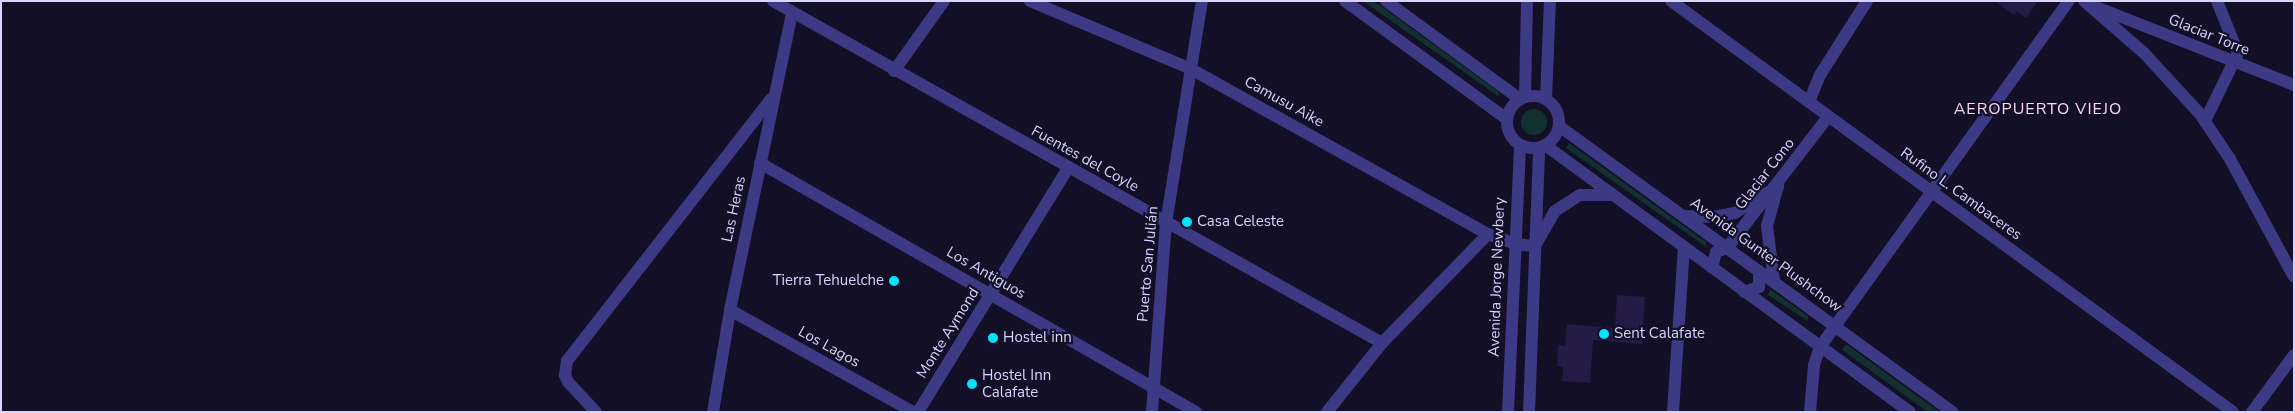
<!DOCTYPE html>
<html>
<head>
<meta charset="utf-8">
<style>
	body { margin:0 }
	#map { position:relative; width:2295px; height:413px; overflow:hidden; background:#130f26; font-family:"Nunito Sans",sans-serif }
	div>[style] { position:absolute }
	.green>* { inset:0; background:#12302f; transform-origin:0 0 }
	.round { border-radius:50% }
	.building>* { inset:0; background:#241b47 }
	.minor>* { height:12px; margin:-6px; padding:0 6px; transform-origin:6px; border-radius:6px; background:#3d3a85 }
	.minor>.ring { margin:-6px; padding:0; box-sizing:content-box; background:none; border:12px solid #3d3a85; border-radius:50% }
	.dots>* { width:14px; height:14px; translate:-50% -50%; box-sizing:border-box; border:2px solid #130f26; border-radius:50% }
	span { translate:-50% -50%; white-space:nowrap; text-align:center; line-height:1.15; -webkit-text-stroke:4.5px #130f26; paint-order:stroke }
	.street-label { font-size:15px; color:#d9d4ff }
	.poi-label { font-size:15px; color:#d9d4ff }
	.left { translate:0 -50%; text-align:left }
	.right { translate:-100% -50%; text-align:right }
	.neighbourhood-label { font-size:16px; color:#ffd6f0; letter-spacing:1px }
	.frame { position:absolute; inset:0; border:2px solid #d9d4ff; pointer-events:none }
</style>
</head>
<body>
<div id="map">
	<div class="green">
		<div style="clip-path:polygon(1363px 1px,1374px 1px,1499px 92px,1498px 96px)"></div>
		<div class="round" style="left:1521px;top:109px;width:26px;height:26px"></div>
		<div style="clip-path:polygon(1569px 143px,1706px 242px,1706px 247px,1566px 148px)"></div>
		<div style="clip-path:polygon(1770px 289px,1808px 316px,1808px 321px,1768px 295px)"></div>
		<div style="left:1846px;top:344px;width:117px;height:7px;rotate:36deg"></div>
	</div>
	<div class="building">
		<div style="clip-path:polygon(1995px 1px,2038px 1px,2026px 18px,2016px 11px,2015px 16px)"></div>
		<div style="clip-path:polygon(1617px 295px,1645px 297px,1642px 344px,1593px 340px,1590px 383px,1562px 381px,1563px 367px,1557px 366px,1558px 345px,1565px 346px,1567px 324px,1615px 328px)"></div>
	</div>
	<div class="minor">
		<div style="left:773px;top:1px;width:698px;rotate:29.32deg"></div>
		<div style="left:1030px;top:1px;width:175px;rotate:22.9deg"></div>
		<div style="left:1191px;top:69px;width:340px;rotate:29.1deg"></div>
		<div style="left:1488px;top:234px;width:29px;rotate:20deg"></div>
		<div style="left:1515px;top:244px;width:20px;rotate:6deg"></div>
		<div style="left:1535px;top:246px;width:40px;rotate:-60.3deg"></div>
		<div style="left:1555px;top:211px;width:30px;rotate:-33deg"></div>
		<div style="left:1580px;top:195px;width:33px"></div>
		<div style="left:1345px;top:1px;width:200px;rotate:36.1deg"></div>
		<div style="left:1386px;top:1px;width:166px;rotate:36.2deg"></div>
		<div style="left:1671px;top:1px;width:696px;rotate:36.18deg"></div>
		<div style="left:2084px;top:1px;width:79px;rotate:40.9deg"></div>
		<div style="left:2144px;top:53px;width:83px;rotate:47.4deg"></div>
		<div style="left:2200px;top:114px;width:54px;rotate:56.3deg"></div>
		<div style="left:2230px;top:159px;width:134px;rotate:61.5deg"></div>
		<div style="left:2096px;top:7px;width:213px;rotate:21.5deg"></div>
		<div style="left:894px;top:71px;width:86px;rotate:-54.5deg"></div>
		<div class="ring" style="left:1507px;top:96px;width:40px;height:40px"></div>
		<div style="left:1525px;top:97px;width:96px;rotate:-88.8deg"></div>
		<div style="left:1546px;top:99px;width:98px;rotate:-87.7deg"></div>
		<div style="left:1809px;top:102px;width:29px;rotate:-68deg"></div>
		<div style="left:1820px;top:75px;width:88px;rotate:-57.6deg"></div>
		<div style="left:2205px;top:121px;width:76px;rotate:-64.1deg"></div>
		<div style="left:2238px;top:53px;width:56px;rotate:-112deg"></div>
		<div style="left:1559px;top:126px;width:487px;rotate:36deg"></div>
		<div style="left:1545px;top:145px;width:452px;rotate:36.2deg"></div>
		<div style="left:760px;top:163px;width:502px;rotate:29.73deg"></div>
		<div style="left:1683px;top:216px;width:31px;rotate:2deg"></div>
		<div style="left:1714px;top:217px;width:21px;rotate:-11deg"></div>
		<div style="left:1735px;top:213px;width:51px;rotate:-32.1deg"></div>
		<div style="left:1778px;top:186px;width:41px;rotate:105.4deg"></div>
		<div style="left:1767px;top:226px;width:55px;rotate:82.7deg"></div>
		<div style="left:1727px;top:248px;width:164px;rotate:-52.4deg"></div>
		<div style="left:1712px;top:268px;width:16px;rotate:-76deg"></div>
		<div style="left:1716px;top:252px;width:12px;rotate:-20deg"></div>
		<div style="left:1744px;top:292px;width:16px;rotate:-18deg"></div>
		<div style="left:1759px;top:287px;width:16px;rotate:-90deg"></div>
		<div style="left:730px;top:310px;width:210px;rotate:29.1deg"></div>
		<div style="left:596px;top:412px;width:41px;rotate:-133deg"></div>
		<div style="left:568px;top:382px;width:8px;rotate:-113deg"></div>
		<div style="left:565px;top:375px;width:14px;rotate:-82deg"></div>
		<div style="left:567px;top:361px;width:332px;rotate:-52.1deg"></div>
		<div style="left:713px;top:412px;width:103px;rotate:-80.5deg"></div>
		<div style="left:730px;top:310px;width:302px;rotate:-78.2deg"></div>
		<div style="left:918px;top:412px;width:286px;rotate:-58.4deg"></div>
		<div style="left:1152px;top:412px;width:190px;rotate:-85.8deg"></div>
		<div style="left:1166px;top:223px;width:225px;rotate:-80.8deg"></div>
		<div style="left:1327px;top:412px;width:88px;rotate:-51.4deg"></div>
		<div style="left:1382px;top:343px;width:152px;rotate:-45.8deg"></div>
		<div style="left:1508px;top:412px;width:267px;rotate:-87.4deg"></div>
		<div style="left:1529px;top:412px;width:264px;rotate:-87.8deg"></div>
		<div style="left:1673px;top:412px;width:165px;rotate:-86.2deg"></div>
		<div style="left:1810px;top:412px;width:47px;rotate:-85.1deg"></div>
		<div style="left:1814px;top:365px;width:19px;rotate:-72deg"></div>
		<div style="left:1820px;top:347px;width:426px;rotate:-54.3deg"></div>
		<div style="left:2252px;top:412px;width:71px;rotate:-53.6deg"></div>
	</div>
	<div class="dots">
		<div style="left:1187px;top:222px;background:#00e5ff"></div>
		<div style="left:894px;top:281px;background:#00e5ff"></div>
		<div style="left:1604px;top:334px;background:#00e5ff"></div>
		<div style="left:993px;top:338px;background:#00e5ff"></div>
		<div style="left:972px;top:384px;background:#00e5ff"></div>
	</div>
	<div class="street-label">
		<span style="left:2209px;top:35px;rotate:22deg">Glaciar Torre</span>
		<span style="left:1284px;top:102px;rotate:29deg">Camusu Aike</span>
		<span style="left:1085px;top:159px;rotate:29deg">Fuentes del Coyle</span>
		<span style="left:1765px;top:174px;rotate:-52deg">Glaciar Cono</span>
		<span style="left:1961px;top:194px;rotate:36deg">Rufino L. Cambaceres</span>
		<span style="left:734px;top:209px;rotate:-78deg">Las Heras</span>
		<span style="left:1766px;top:255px;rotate:36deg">Avenida Gunter Plushchow</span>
		<span style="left:1148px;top:264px;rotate:-85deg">Puerto San Julián</span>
		<span style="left:986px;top:273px;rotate:30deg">Los Antiguos</span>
		<span style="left:1497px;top:277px;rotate:-88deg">Avenida Jorge Newbery</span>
		<span style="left:948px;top:333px;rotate:-58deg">Monte Aymond</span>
		<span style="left:829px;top:347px;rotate:29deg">Los Lagos</span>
	</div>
	<div class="poi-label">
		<span class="left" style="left:1197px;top:222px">Casa Celeste</span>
		<span class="right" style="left:884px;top:281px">Tierra Tehuelche</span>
		<span class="left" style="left:1614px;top:334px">Sent Calafate</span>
		<span class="left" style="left:1003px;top:338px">Hostel inn</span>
		<span class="left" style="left:982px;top:384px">Hostel Inn<br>Calafate</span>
	</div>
	<div class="neighbourhood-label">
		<span style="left:2038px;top:109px">AEROPUERTO VIEJO</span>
	</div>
	<div class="frame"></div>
</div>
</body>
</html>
